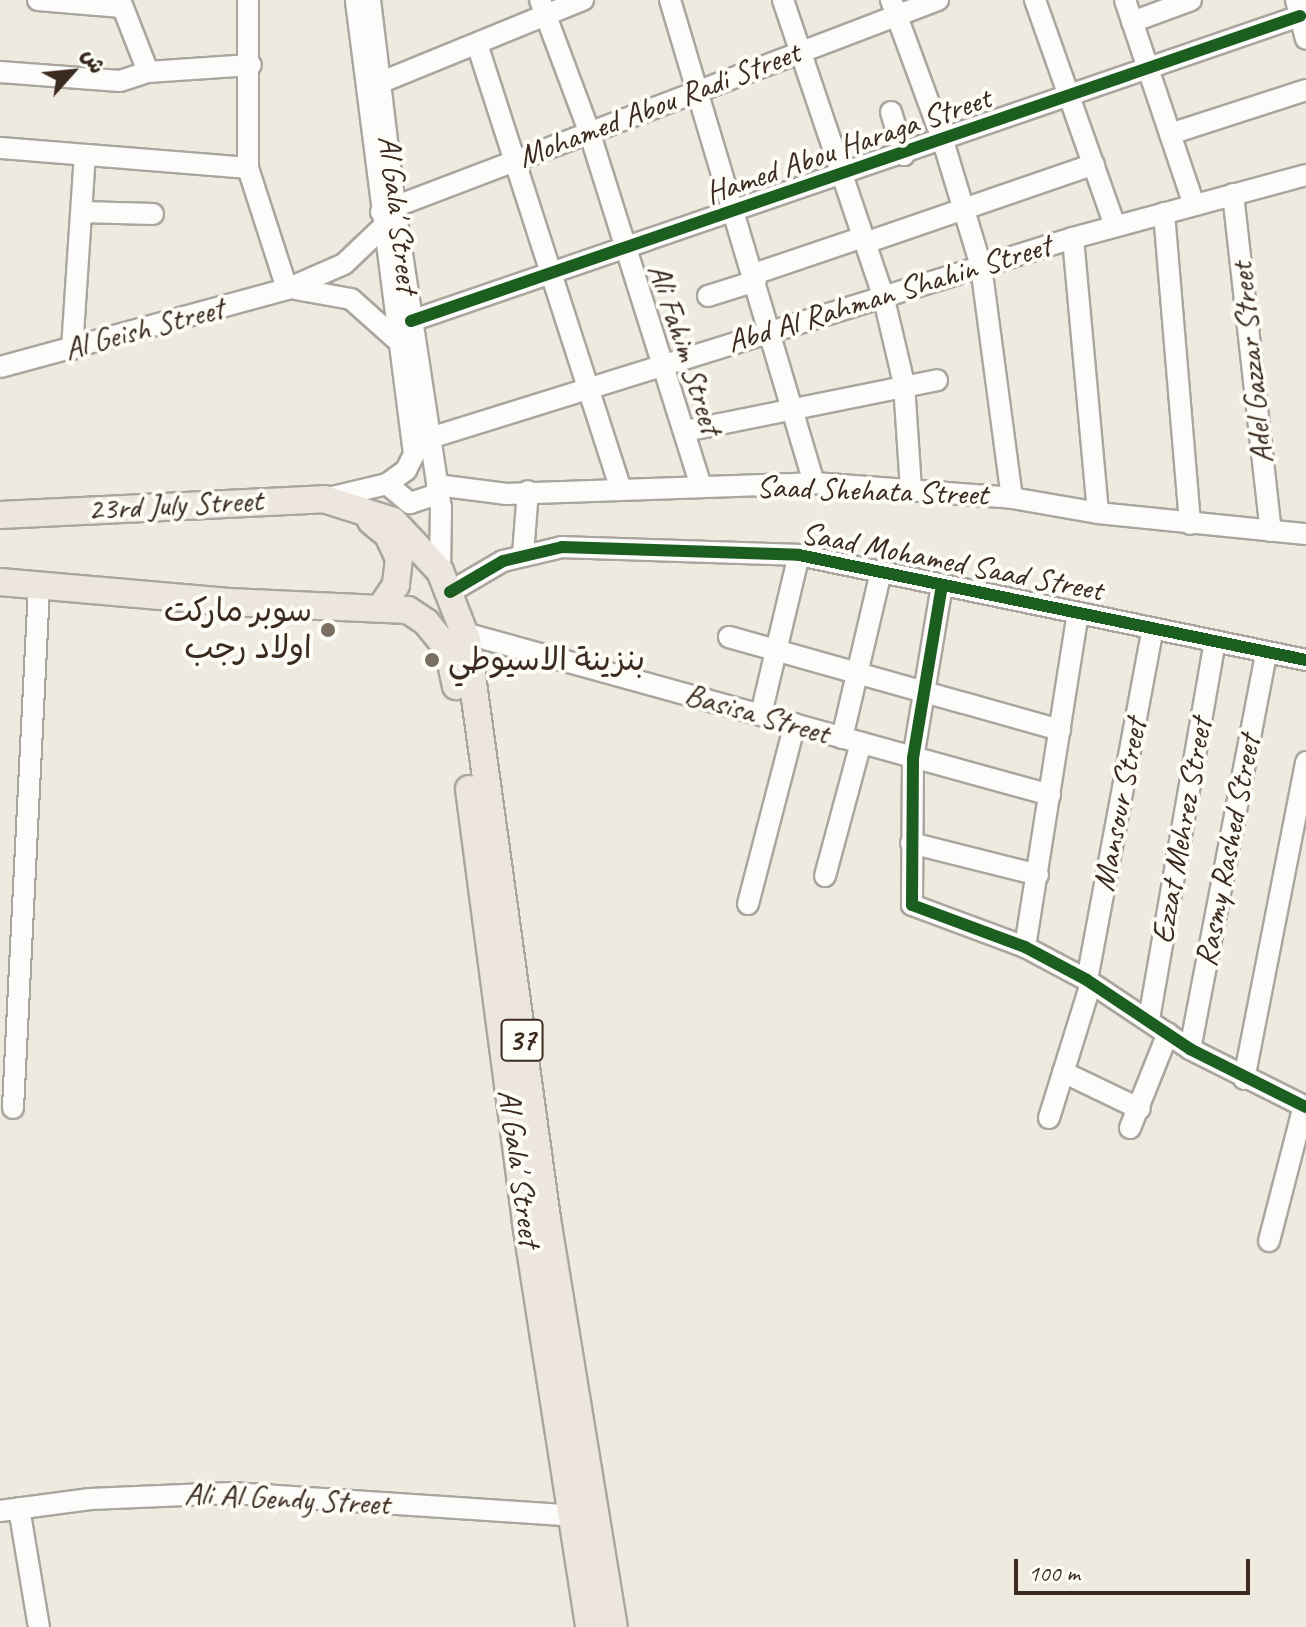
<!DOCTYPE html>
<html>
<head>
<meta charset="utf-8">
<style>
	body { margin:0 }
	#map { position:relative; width:1306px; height:1627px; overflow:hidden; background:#eeeae0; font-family:Caveat,"Playpen Sans Arabic",sans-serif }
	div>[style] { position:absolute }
	.roads { filter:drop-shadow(2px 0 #aaa69f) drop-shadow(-2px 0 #aaa69f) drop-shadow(0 2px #aaa69f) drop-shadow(0 -2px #aaa69f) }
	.minor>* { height:20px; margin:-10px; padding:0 10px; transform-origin:10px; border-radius:10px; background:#fcfcfa }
	.major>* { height:26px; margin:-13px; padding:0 13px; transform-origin:13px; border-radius:13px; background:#ede6de }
	.cycleway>* { height:12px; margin:-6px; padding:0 6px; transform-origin:6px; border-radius:6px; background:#1b5e20 }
	.dots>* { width:22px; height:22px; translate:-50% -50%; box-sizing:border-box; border:4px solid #fdfcf7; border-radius:50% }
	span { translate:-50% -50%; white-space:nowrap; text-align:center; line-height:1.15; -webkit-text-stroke:8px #fdfcf7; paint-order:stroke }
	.shield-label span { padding:2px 6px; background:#fdfcf7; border:2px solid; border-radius:6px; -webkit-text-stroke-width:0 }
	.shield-label { font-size:30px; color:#3b2a1e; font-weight:700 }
	.street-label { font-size:32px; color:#3b2a1e }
	.poi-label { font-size:32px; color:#3b2a1e }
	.right { translate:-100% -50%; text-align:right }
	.left { translate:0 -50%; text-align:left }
	.north { position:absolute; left:32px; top:32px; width:80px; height:80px; -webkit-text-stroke:6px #fdfcf7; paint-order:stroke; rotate:63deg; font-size:22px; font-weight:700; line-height:32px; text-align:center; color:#3b2a1e }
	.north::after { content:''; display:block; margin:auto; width:28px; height:36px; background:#3b2a1e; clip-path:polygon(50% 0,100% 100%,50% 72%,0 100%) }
	.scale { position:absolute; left:1014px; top:1559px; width:236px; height:36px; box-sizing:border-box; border:4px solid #3b2a1e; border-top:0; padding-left:10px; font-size:24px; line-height:28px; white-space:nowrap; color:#3b2a1e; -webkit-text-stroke:6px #fdfcf7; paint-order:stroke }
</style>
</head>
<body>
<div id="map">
	<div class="roads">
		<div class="minor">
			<div style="left:38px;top:0;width:84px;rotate:4.8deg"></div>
			<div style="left:120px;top:0;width:77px;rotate:68.7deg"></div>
			<div style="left:148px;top:72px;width:103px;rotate:-3.9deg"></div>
			<div style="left:248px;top:0;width:168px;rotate:90deg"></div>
			<div style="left:248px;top:168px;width:127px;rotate:72.1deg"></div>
			<div style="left:370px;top:0;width:209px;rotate:83.1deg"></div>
			<div style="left:395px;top:208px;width:303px;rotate:81.3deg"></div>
			<div style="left:441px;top:507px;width:64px;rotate:90.9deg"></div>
			<div style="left:540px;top:0;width:140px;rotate:69.5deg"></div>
			<div style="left:589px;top:131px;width:373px;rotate:72.5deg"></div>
			<div style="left:670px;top:0;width:504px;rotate:73.4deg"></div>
			<div style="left:783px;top:0;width:311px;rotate:71.3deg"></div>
			<div style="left:883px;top:295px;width:91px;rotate:76.7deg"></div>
			<div style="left:904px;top:384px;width:106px;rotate:86.2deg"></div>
			<div style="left:891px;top:0;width:150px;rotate:69.8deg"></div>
			<div style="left:943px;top:141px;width:131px;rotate:73.1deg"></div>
			<div style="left:981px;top:266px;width:234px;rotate:82.4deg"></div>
			<div style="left:1035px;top:0;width:240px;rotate:70.5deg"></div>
			<div style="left:1125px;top:0;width:216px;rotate:71.4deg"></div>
			<div style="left:1296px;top:0;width:40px;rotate:75.6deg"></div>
			<div style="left:1132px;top:22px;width:63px;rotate:-20.4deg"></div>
			<div style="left:477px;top:44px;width:466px;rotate:72.1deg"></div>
			<div style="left:0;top:72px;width:120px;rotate:4.3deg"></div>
			<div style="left:120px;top:81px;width:29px;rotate:-18deg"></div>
			<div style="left:372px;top:86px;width:228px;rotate:-22.2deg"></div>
			<div style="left:891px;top:112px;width:45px;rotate:73.2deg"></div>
			<div style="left:1170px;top:134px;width:143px;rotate:-17.9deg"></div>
			<div style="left:0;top:148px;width:249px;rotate:4.6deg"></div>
			<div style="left:1233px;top:194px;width:339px;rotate:83.6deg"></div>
			<div style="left:82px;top:212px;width:71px;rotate:1.6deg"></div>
			<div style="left:381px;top:212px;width:596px;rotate:-20.84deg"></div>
			<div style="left:1164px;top:213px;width:312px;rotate:85.2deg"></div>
			<div style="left:1073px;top:238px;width:276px;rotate:84.8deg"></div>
			<div style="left:865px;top:243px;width:242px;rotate:-19deg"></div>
			<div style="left:754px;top:274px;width:115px;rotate:-18.7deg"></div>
			<div style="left:295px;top:289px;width:57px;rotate:10.1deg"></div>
			<div style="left:351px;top:299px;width:62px;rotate:41.7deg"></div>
			<div style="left:708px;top:296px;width:50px;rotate:-17.4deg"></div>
			<div style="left:411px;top:321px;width:940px;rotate:-18.94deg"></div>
			<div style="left:72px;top:349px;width:194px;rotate:-86.2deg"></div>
			<div style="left:0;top:367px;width:297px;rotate:-15.2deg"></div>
			<div style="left:287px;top:289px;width:62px;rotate:-23.7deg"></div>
			<div style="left:344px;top:264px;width:54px;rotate:-43.5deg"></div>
			<div style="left:685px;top:431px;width:257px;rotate:-11.4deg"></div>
			<div style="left:430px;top:438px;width:673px;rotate:-17.28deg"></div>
			<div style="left:1073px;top:238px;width:241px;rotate:-15.1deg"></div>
			<div style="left:387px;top:484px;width:30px;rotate:40deg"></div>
			<div style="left:410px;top:503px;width:29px;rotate:-18deg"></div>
			<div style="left:437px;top:485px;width:70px;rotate:7.4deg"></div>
			<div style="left:506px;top:494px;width:308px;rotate:-2deg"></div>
			<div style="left:814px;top:483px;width:199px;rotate:4.3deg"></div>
			<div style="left:1012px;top:498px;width:87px;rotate:9.9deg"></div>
			<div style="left:1098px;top:513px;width:209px;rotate:5.8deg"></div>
			<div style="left:324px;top:499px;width:65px;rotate:-13.4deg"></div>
			<div style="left:387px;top:484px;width:24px;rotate:-36deg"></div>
			<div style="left:406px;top:470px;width:18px;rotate:-63deg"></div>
			<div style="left:414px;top:454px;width:458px;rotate:-97.3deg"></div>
			<div style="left:523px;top:554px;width:63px;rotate:-85.5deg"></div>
			<div style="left:942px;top:585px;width:175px;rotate:99.5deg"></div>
			<div style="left:913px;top:758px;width:147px;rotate:90.4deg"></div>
			<div style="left:912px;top:905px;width:121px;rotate:20.4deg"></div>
			<div style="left:1025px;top:947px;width:70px;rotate:28deg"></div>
			<div style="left:1087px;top:980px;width:124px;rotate:33.8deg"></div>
			<div style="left:1190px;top:1049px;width:130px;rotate:26.6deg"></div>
			<div style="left:450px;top:592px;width:61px;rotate:-30.3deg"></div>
			<div style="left:503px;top:561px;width:61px;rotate:-13.3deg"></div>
			<div style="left:562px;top:547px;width:237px;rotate:1.9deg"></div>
			<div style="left:799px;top:555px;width:518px;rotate:11.7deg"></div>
			<div style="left:464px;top:633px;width:608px;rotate:15.45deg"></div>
			<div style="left:729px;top:637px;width:344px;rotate:15.7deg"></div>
			<div style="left:761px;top:714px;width:163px;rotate:-76.6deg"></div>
			<div style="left:842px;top:738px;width:171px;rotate:-76.8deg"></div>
			<div style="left:911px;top:843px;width:131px;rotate:14.1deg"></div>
			<div style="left:825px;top:876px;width:138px;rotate:-74.9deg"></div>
			<div style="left:748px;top:904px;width:186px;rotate:-75.4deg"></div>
			<div style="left:1025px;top:947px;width:337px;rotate:-81deg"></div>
			<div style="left:1087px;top:980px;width:357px;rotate:-79.4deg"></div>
			<div style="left:1149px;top:1019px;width:383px;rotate:-80.1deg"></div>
			<div style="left:1190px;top:1049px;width:403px;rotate:-79.1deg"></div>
			<div style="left:1063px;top:1072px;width:85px;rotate:25.7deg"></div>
			<div style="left:1244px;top:1079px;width:323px;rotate:-78.9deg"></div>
			<div style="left:13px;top:1108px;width:522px;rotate:-87.14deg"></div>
			<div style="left:1049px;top:1118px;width:141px;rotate:-72.7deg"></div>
			<div style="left:1130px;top:1128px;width:102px;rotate:-68.2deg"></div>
			<div style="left:1269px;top:1241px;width:139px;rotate:-75.5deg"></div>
			<div style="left:19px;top:1508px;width:121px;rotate:80.5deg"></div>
			<div style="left:0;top:1511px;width:91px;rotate:-7.6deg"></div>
			<div style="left:90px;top:1499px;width:142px;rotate:-2.4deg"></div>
			<div style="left:232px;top:1493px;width:343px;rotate:3.8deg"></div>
		</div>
		<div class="major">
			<div style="left:0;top:515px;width:324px;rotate:-2.8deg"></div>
			<div style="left:324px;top:499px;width:72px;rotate:17.7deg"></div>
			<div style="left:393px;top:521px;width:69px;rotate:46.8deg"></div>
			<div style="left:440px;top:571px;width:74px;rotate:68.6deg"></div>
			<div style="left:467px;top:640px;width:585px;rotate:82.13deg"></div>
			<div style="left:547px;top:1219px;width:413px;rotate:80.7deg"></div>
			<div style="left:371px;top:521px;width:22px;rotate:39deg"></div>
			<div style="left:388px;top:535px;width:26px;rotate:65deg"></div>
			<div style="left:399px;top:559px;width:26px;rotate:97deg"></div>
			<div style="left:396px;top:585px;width:27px;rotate:124deg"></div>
			<div style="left:0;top:582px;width:230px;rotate:5deg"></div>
			<div style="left:229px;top:602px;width:179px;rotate:2.6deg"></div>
			<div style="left:408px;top:610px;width:22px;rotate:34deg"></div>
			<div style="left:426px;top:622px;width:35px;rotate:51deg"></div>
			<div style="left:448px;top:649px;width:38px;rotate:78deg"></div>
			<div style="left:469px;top:789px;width:438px;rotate:82.5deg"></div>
			<div style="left:526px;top:1223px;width:409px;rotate:81.1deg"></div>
		</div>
	</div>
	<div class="cycleway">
		<div style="left:411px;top:321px;width:940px;rotate:-18.94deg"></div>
		<div style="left:942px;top:585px;width:175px;rotate:99.5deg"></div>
		<div style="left:913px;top:758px;width:147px;rotate:90.4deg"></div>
		<div style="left:912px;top:905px;width:121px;rotate:20.4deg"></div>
		<div style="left:1025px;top:947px;width:70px;rotate:28deg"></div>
		<div style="left:1087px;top:980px;width:124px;rotate:33.8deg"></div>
		<div style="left:1190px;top:1049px;width:130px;rotate:26.6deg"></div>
		<div style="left:450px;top:592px;width:61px;rotate:-30.3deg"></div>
		<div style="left:503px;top:561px;width:61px;rotate:-13.3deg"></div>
		<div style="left:562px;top:547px;width:237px;rotate:1.9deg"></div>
		<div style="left:799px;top:555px;width:518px;rotate:11.7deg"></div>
	</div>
	<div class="dots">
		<div style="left:328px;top:630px;background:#7a6d62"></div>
		<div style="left:432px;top:660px;background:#7a6d62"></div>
	</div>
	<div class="shield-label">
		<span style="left:522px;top:1040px">37</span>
	</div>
	<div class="street-label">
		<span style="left:659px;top:105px;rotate:-21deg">Mohamed Abou Radi Street</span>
		<span style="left:848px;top:146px;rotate:-19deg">Hamed Abou Haraga Street</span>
		<span style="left:398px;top:214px;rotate:83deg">Al Gala' Street</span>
		<span style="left:889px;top:294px;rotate:-17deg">Abd Al Rahman Shahin Street</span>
		<span style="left:144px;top:329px;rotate:-15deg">Al Geish Street</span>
		<span style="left:685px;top:349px;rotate:72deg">Ali Fahim Street</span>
		<span style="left:1252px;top:363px;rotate:-96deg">Adel Gazzar Street</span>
		<span style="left:872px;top:491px;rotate:2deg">Saad Shehata Street</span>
		<span style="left:175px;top:505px;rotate:-3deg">23rd July Street</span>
		<span style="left:952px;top:562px;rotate:11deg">Saad Mohamed Saad Street</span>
		<span style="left:757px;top:714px;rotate:16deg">Basisa Street</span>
		<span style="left:1120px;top:805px;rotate:-79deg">Mansour Street</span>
		<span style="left:1182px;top:831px;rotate:-80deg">Ezzat Mehrez Street</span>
		<span style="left:1228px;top:851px;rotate:-79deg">Rasmy Rashed Street</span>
		<span style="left:519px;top:1168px;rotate:82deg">Al Gala' Street</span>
		<span style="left:287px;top:1499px;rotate:3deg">Ali Al Gendy Street</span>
	</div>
	<div class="poi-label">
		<span class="right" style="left:312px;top:630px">سوبر ماركت<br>اولاد رجب</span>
		<span class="left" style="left:448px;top:660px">بنزينة الاسيوطي</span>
	</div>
	<div class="north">ش</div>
	<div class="scale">100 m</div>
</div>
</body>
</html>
